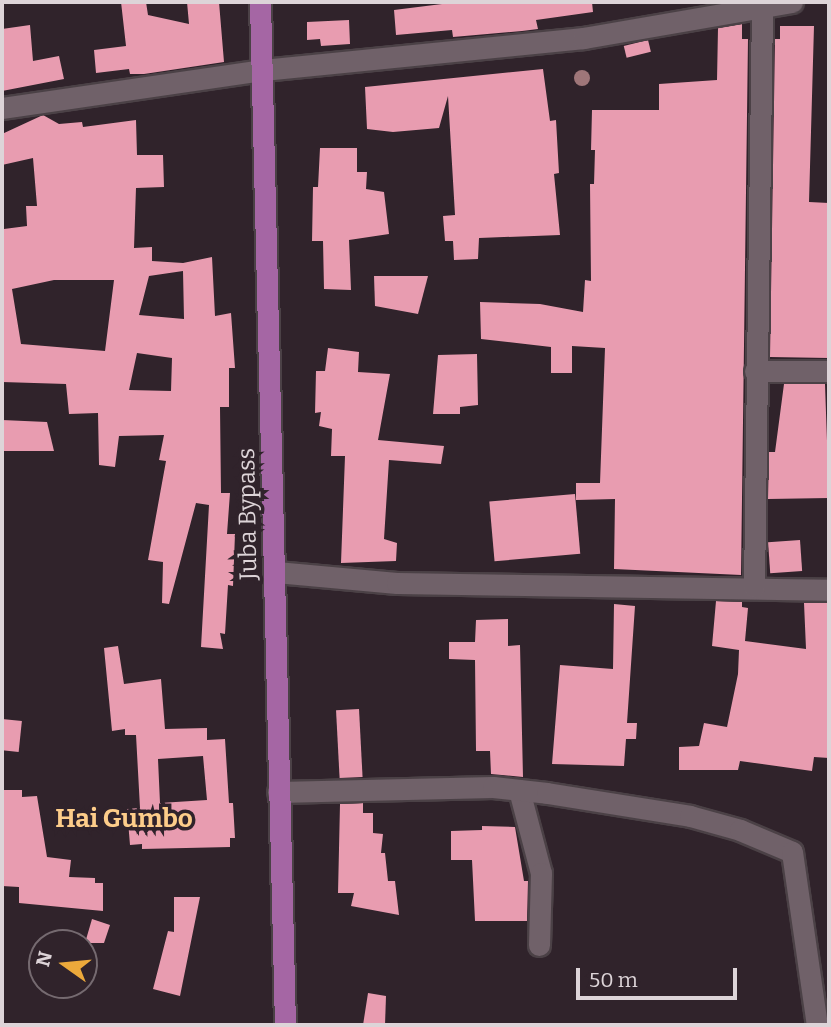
<!DOCTYPE html>
<html>
<head>
<meta charset="utf-8">
<style>
	body { margin:0 }
	#map { position:relative; width:831px; height:1027px; overflow:hidden; background:#30232b; font-family:Bitter,serif }
	div>[style] { position:absolute }
	.building>* { inset:0; background:#e89cb0; transform-origin:0 0 }
	.roads { filter:drop-shadow(2px 0 #4b4146) drop-shadow(-2px 0 #4b4146) drop-shadow(0 2px #4b4146) drop-shadow(0 -2px #4b4146) }
	.minor>* { height:21px; margin:-10.5px; padding:0 10.5px; transform-origin:10.5px; border-radius:10.5px; background:#706169 }
	.major>* { height:21px; margin:-10.5px; padding:0 10.5px; transform-origin:10.5px; border-radius:10.5px; background:#a566a4 }
	.trees>* { width:16px; height:16px; margin:-8px; border-radius:50%; background:#9f7679 }
	span { translate:-50% -50%; white-space:nowrap; text-align:center; line-height:1.15; -webkit-text-stroke:7px #30232b; paint-order:stroke }
	.street-label { font-size:24px; color:#ddd4d8 }
	.neighbourhood-label { font-size:26px; color:#fdcd8a; font-weight:700 }
	.frame { position:absolute; inset:0; border:4px solid #ddd4d8; pointer-events:none }
	.north { position:absolute; left:28px; top:929px; width:70px; height:70px; box-sizing:border-box; background:#30232b; border:2px solid #756a70; border-radius:50%; rotate:285deg; font-size:19px; font-weight:700; line-height:28px; text-align:center; color:#ddd4d8 }
	.north::after { content:''; display:block; margin:auto; width:24px; height:32px; background:#eca93b; clip-path:polygon(50% 0,100% 100%,50% 72%,0 100%) }
	.scale { position:absolute; left:576px; top:968px; width:161px; height:32px; box-sizing:border-box; border:4px solid #ddd4d8; border-top:0; padding-left:9px; font-size:21px; line-height:24px; white-space:nowrap; color:#ddd4d8; -webkit-text-stroke:5px #30232b; paint-order:stroke }
</style>
</head>
<body>
<div id="map">
	<div class="building">
		<div style="clip-path:polygon(121px 2px,146px 2px,148px 15px,189px 24px,187px 2px,219px 2px,224px 62px,144px 74px,130px 74px,129px 69px,96px 73px,94px 50px,126px 46px)"></div>
		<div style="clip-path:polygon(458px 2px,592px 2px,593px 12px,536px 20px,538px 29px,522px 31px,453px 37px,452px 30px,396px 35px,394px 10px)"></div>
		<div style="clip-path:polygon(349px 20px,350px 44px,321px 46px,320px 39px,307px 40px,307px 22px)"></div>
		<div style="clip-path:polygon(742px 24px,742px 39px,748px 39px,741px 575px,614px 569px,615px 499px,576px 500px,576px 483px,600px 483px,605px 348px,572px 346px,572px 373px,551px 373px,551px 347px,481px 339px,480px 302px,540px 304px,583px 312px,585px 280px,591px 281px,590px 184px,594px 184px,595px 150px,591px 150px,592px 110px,659px 110px,659px 84px,717px 80px,718px 28px)"></div>
		<div style="clip-path:polygon(30px 25px,33px 61px,59px 56px,64px 79px,2px 91px,2px 29px)"></div>
		<div style="clip-path:polygon(780px 26px,814px 26px,809px 202px,829px 203px,829px 358px,770px 357px,775px 39px,780px 39px)"></div>
		<div style="left:648px;top:40px;width:12px;height:25px;rotate:76deg"></div>
		<div style="clip-path:polygon(543px 69px,550px 121px,556px 120px,559px 173px,554px 174px,560px 235px,479px 238px,478px 259px,454px 260px,453px 241px,445px 241px,443px 216px,455px 215px,448px 96px,439px 128px,393px 132px,367px 129px,365px 87px)"></div>
		<div style="clip-path:polygon(evenodd,43px 115px,59px 124px,82px 122px,83px 127px,136px 120px,137px 155px,163px 155px,164px 187px,136px 188px,134px 248px,152px 247px,152px 261px,183px 263px,212px 257px,215px 316px,231px 313px,235px 368px,229px 368px,229px 407px,220px 407px,221px 493px,230px 493px,227px 534px,235px 534px,233px 586px,228px 585px,225px 634px,220px 633px,223px 649px,201px 647px,209px 505px,196px 503px,169px 604px,162px 603px,163px 562px,148px 560px,166px 461px,159px 460px,164px 435px,119px 436px,115px 467px,99px 465px,98px 413px,69px 414px,66px 384px,2px 382px,4px 229px,27px 226px,26px 206px,37px 206px,33px 158px,2px 165px,2px 134px,43px 115px,183px 271px,184px 319px,139px 315px,149px 276px,183px 271px,43px 115px,54px 280px,114px 280px,105px 351px,21px 344px,12px 289px,54px 280px,43px 115px,137px 353px,172px 358px,171px 391px,129px 390px,137px 353px)"></div>
		<div style="clip-path:polygon(320px 148px,357px 148px,357px 172px,367px 172px,366px 189px,384px 192px,389px 234px,349px 240px,351px 290px,324px 289px,323px 241px,312px 241px,313px 187px,318px 187px)"></div>
		<div style="clip-path:polygon(374px 276px,428px 276px,418px 314px,375px 306px)"></div>
		<div style="clip-path:polygon(328px 348px,359px 352px,358px 372px,390px 374px,378px 440px,444px 446px,441px 464px,389px 460px,384px 539px,397px 543px,396px 561px,341px 563px,345px 456px,331px 456px,332px 429px,319px 426px,321px 412px,315px 413px,316px 371px,325px 371px)"></div>
		<div style="clip-path:polygon(477px 354px,478px 405px,460px 407px,460px 414px,433px 414px,438px 355px)"></div>
		<div style="clip-path:polygon(784px 384px,825px 384px,829px 498px,768px 499px,769px 452px,775px 452px)"></div>
		<div style="clip-path:polygon(2px 420px,47px 422px,54px 451px,2px 451px)"></div>
		<div style="left:575px;top:494px;width:60px;height:86px;rotate:85deg"></div>
		<div style="left:800px;top:540px;width:31px;height:32px;rotate:86deg"></div>
		<div style="clip-path:polygon(716px 601px,742px 602px,742px 607px,748px 608px,745px 641px,806px 649px,804px 603px,829px 603px,829px 758px,814px 757px,812px 771px,740px 761px,738px 770px,679px 770px,679px 747px,699px 746px,704px 723px,727px 727px,738px 674px,739px 650px,712px 646px)"></div>
		<div style="clip-path:polygon(614px 604px,635px 606px,627px 723px,637px 723px,636px 739px,626px 739px,624px 766px,552px 764px,560px 665px,613px 669px)"></div>
		<div style="clip-path:polygon(508px 619px,508px 646px,520px 645px,523px 777px,491px 774px,490px 751px,476px 751px,475px 660px,449px 659px,449px 642px,475px 642px,476px 620px)"></div>
		<div style="clip-path:polygon(evenodd,118px 646px,124px 684px,161px 679px,165px 729px,207px 728px,207px 740px,225px 739px,229px 803px,233px 803px,235px 838px,230px 838px,230px 847px,142px 849px,142px 844px,130px 845px,127px 809px,140px 808px,136px 735px,125px 735px,125px 729px,112px 731px,104px 648px,118px 646px,203px 756px,207px 800px,160px 803px,158px 759px,203px 756px)"></div>
		<div style="left:359px;top:709px;width:68px;height:23px;rotate:87deg"></div>
		<div style="left:2px;top:719px;width:20px;height:31px;rotate:6deg"></div>
		<div style="clip-path:polygon(2px 790px,22px 790px,22px 797px,37px 796px,47px 857px,71px 860px,69px 877px,95px 878px,95px 883px,103px 883px,103px 911px,19px 903px,19px 887px,2px 886px)"></div>
		<div style="clip-path:polygon(363px 803px,363px 813px,373px 813px,373px 833px,383px 834px,381px 853px,385px 853px,388px 881px,395px 881px,399px 915px,351px 906px,354px 893px,338px 893px,340px 804px)"></div>
		<div style="clip-path:polygon(482px 826px,515px 827px,524px 881px,528px 881px,527px 921px,475px 921px,472px 860px,451px 860px,451px 831px,482px 830px)"></div>
		<div style="clip-path:polygon(174px 897px,200px 897px,180px 996px,153px 989px,168px 931px,174px 932px)"></div>
		<div style="clip-path:polygon(92px 919px,110px 925px,104px 943px,85px 943px)"></div>
		<div style="clip-path:polygon(368px 993px,386px 996px,385px 1025px,363px 1025px)"></div>
	</div>
	<div class="roads">
		<div class="minor">
			<div style="left:2px;top:108px;width:264px;rotate:-8.3deg"></div>
			<div style="left:263px;top:70px;width:322px;rotate:-5.7deg"></div>
			<div style="left:583px;top:38px;width:212px;rotate:-9.8deg"></div>
			<div style="left:755px;top:371px;width:74px"></div>
			<div style="left:276px;top:572px;width:121px;rotate:5.2deg"></div>
			<div style="left:397px;top:583px;width:432px;rotate:0.9deg"></div>
			<div style="left:754px;top:587px;width:580px;rotate:-89.21deg"></div>
			<div style="left:519px;top:790px;width:86px;rotate:75.2deg"></div>
			<div style="left:541px;top:873px;width:72px;rotate:91.6deg"></div>
			<div style="left:278px;top:792px;width:215px;rotate:-1.3deg"></div>
			<div style="left:493px;top:787px;width:54px;rotate:6.3deg"></div>
			<div style="left:547px;top:793px;width:145px;rotate:9.1deg"></div>
			<div style="left:690px;top:816px;width:52px;rotate:15.6deg"></div>
			<div style="left:740px;top:830px;width:56px;rotate:22.9deg"></div>
			<div style="left:792px;top:852px;width:175px;rotate:81.8deg"></div>
		</div>
		<div class="major">
			<div style="left:260px;top:2px;width:1023px;rotate:88.6deg"></div>
		</div>
	</div>
	<div class="trees">
		<div style="left:582px;top:78px"></div>
	</div>
	<div class="street-label">
		<span style="left:248px;top:514px;rotate:-91deg">Juba Bypass</span>
	</div>
	<div class="neighbourhood-label">
		<span style="left:124px;top:819px">Hai Gumbo</span>
	</div>
	<div class="frame"></div>
	<div class="north">N</div>
	<div class="scale">50 m</div>
</div>
</body>
</html>
